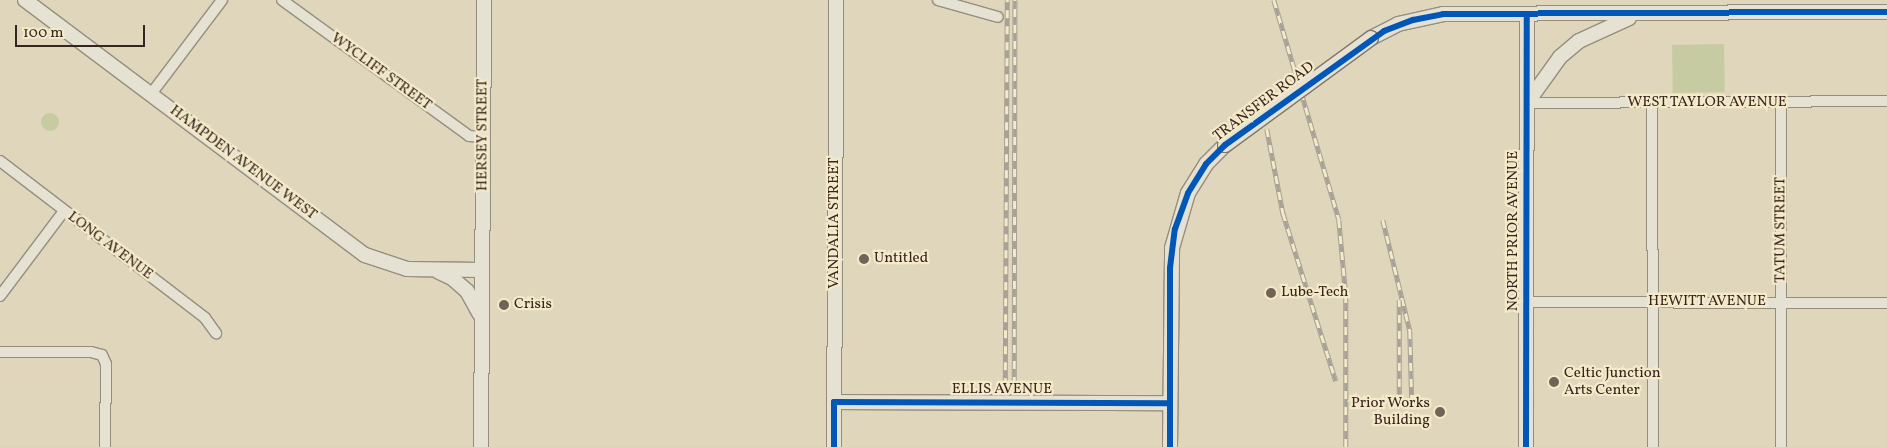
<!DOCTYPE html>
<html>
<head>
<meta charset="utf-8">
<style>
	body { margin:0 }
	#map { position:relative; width:1887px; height:447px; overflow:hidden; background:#dfd6bb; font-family:Vollkorn,serif }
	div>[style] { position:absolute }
	.green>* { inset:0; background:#c7cba2; transform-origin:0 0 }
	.round { border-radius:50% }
	.roads { filter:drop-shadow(1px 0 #958e7e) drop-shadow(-1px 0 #958e7e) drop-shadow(0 1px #958e7e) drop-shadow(0 -1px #958e7e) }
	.street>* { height:10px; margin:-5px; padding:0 5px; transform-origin:5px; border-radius:5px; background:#e5e1d3 }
	.secondary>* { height:14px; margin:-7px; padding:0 7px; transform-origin:7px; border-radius:7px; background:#e5e1d3 }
	.rail>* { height:4.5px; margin-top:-2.25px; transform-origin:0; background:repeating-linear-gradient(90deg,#f4eac9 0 8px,#a7a196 0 16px); box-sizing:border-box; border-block:1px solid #a7a196 }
	.bridges { filter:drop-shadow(1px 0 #7e7769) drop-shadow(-1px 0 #7e7769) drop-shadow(0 1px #7e7769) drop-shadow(0 -1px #7e7769) }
	.secondary-bridge>* { height:14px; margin:-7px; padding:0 7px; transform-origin:7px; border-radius:7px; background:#e5e1d3 }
	.cycleway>* { height:6px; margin:-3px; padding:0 3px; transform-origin:3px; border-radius:3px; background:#0057b8 }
	.dots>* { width:14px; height:14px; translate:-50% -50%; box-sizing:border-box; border:2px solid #f4eac9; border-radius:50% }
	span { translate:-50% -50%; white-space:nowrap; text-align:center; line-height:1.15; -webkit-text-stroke:4.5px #f4eac9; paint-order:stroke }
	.street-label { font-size:15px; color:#36251f }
	.poi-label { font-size:15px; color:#36251f }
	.left { translate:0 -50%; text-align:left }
	.right { translate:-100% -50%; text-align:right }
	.scale { position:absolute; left:15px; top:25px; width:130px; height:22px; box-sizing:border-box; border:2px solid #36251f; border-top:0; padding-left:6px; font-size:15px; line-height:18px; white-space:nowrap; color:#36251f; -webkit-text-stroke:4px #f4eac9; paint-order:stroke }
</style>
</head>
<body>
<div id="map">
	<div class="green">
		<div style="left:1724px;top:44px;width:48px;height:52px;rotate:89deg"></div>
		<div class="round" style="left:41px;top:113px;width:18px;height:18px"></div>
	</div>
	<div class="roads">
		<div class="street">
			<div style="left:282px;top:0;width:231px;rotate:36deg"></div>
			<div style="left:469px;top:136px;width:14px;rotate:4deg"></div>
			<div style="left:938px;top:0;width:62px;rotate:15.8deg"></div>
			<div style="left:151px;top:94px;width:118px;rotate:-52.9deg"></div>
			<div style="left:1527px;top:103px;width:360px;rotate:-0.3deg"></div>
			<div style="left:1652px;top:103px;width:344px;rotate:89.8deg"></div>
			<div style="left:0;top:161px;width:258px;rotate:37.4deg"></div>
			<div style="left:205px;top:318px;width:19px;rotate:54deg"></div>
			<div style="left:0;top:296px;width:106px;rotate:-53deg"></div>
			<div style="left:1527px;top:302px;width:360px;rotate:0.2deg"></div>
			<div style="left:0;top:352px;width:91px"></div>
			<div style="left:91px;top:352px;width:11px;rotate:15deg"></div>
			<div style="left:102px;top:355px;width:10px;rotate:66deg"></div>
			<div style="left:106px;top:364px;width:83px;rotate:90.7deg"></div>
			<div style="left:1781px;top:447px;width:345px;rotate:-90deg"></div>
		</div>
		<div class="secondary">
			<div style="left:25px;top:0;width:425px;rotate:36.9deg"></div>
			<div style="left:365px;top:255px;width:44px;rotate:18.4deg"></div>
			<div style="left:407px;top:269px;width:75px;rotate:0.8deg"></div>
			<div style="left:1371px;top:38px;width:30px;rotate:-27deg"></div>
			<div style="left:1398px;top:24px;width:46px;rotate:-12.5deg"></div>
			<div style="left:1443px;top:14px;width:444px;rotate:-0.3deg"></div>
			<div style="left:1527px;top:103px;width:57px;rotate:-54.3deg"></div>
			<div style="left:1560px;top:57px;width:25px;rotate:-40deg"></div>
			<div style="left:1579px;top:41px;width:55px;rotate:-24.7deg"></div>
			<div style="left:439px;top:272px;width:14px;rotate:25deg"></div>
			<div style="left:452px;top:278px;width:20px;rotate:41deg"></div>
			<div style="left:467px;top:291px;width:26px;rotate:61deg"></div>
			<div style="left:834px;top:402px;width:336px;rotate:0.2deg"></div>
			<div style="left:481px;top:447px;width:447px;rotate:-89.6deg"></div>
			<div style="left:834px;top:447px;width:447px;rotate:-89.7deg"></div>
			<div style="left:1170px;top:447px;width:199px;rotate:-89.4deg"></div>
			<div style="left:1172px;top:248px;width:57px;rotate:-73.8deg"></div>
			<div style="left:1188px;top:193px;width:34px;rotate:-58deg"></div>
			<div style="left:1206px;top:164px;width:27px;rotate:-45deg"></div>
			<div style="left:1526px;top:447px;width:433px;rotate:-89.9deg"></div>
		</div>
	</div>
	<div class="rail">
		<div style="left:1274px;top:0;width:229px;rotate:73.5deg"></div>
		<div style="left:1339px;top:220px;width:75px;rotate:84.7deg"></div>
		<div style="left:1346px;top:295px;width:152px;rotate:90deg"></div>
		<div style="left:1267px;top:129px;width:86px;rotate:79.2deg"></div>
		<div style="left:1283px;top:213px;width:176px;rotate:72.5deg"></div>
		<div style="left:1383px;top:220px;width:114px;rotate:76.3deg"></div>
		<div style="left:1410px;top:331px;width:71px;rotate:88.4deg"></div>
		<div style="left:1014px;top:385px;width:385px;rotate:-89.9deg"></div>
		<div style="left:1005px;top:386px;width:386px;rotate:-89.7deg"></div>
		<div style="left:1399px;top:403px;width:103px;rotate:-90deg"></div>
	</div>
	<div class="bridges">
		<div class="secondary-bridge">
			<div style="left:1225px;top:145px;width:181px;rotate:-36.2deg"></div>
		</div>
	</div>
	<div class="cycleway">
		<div style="left:834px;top:447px;width:45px;rotate:-90deg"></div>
		<div style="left:834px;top:402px;width:336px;rotate:0.2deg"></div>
		<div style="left:1170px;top:447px;width:179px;rotate:-90deg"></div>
		<div style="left:1170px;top:268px;width:39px;rotate:-83deg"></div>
		<div style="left:1175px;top:229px;width:38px;rotate:-70deg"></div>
		<div style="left:1188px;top:193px;width:34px;rotate:-58deg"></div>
		<div style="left:1206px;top:164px;width:27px;rotate:-45deg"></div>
		<div style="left:1225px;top:145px;width:196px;rotate:-35.6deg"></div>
		<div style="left:1384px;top:31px;width:31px;rotate:-21deg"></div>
		<div style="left:1413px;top:20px;width:31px;rotate:-11deg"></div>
		<div style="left:1443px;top:14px;width:444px;rotate:-0.3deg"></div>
		<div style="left:1526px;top:447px;width:433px;rotate:-89.9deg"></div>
	</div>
	<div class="dots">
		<div style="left:864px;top:259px;background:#716356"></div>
		<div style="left:1271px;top:293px;background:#716356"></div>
		<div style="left:504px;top:305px;background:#716356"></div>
		<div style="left:1554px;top:382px;background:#716356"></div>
		<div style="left:1440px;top:412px;background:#716356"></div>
	</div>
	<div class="street-label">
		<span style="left:381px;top:72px;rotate:36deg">WYCLIFF STREET</span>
		<span style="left:1264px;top:102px;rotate:-37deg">TRANSFER ROAD</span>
		<span style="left:1707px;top:103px">WEST TAYLOR AVENUE</span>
		<span style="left:483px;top:135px;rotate:-90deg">HERSEY STREET</span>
		<span style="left:243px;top:163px;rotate:37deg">HAMPDEN AVENUE WEST</span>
		<span style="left:835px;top:223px;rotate:-90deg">VANDALIA STREET</span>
		<span style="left:1781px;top:230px;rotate:-90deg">TATUM STREET</span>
		<span style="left:1514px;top:231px;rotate:-90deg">NORTH PRIOR AVENUE</span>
		<span style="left:110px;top:246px;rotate:37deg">LONG AVENUE</span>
		<span style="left:1707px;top:302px">HEWITT AVENUE</span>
		<span style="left:1002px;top:390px">ELLIS AVENUE</span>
	</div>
	<div class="poi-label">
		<span class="left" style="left:874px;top:259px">Untitled</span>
		<span class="left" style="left:1281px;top:293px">Lube-Tech</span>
		<span class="left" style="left:514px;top:305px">Crisis</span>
		<span class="left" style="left:1564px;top:382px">Celtic Junction<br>Arts Center</span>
		<span class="right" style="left:1430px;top:412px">Prior Works<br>Building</span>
	</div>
	<div class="scale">100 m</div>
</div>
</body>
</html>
